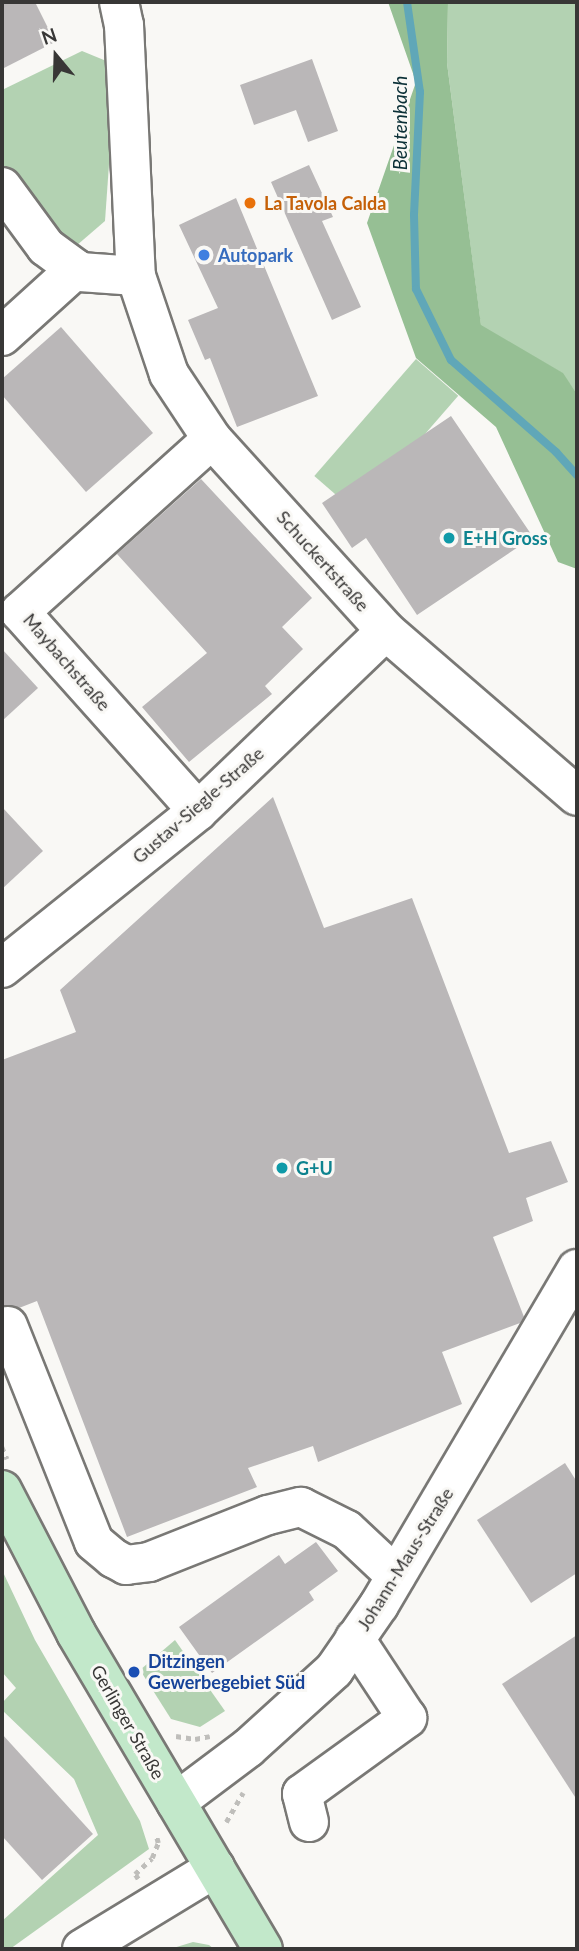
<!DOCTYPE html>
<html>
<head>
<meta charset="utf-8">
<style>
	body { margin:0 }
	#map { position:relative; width:579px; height:1951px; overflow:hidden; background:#f9f8f5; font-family:Lato,sans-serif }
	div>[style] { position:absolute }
	.green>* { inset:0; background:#b3d2b2; transform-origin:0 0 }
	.forest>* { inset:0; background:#96bf94 }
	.stream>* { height:8px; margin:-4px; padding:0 4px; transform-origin:4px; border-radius:4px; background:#60a7b8 }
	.building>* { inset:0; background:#bab7b8 }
	.path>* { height:4.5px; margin-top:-2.25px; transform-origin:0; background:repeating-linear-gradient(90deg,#bfbebb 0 5px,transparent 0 10px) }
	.roads { filter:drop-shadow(2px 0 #797875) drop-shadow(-2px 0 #797875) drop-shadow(0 2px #797875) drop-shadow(0 -2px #797875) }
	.minor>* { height:38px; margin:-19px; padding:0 19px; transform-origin:19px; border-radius:19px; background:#fff }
	.major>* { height:38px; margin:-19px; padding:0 19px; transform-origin:19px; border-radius:19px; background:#c2e8ca }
	.dots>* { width:19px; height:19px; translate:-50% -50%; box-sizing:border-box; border:4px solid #f9f8f5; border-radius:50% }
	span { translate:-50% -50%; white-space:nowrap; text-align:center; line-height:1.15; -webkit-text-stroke:6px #f9f8f5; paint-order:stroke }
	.food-label { font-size:18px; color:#c56008; font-weight:700 }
	.left { translate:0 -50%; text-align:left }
	.shop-label { font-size:18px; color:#366cbe; font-weight:700 }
	.culture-label { font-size:18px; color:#0d838f; font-weight:700 }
	.street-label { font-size:18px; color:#383736 }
	.transit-label { font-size:18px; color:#164399; font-weight:700 }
	.water-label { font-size:19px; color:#0a2f36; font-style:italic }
	.frame { position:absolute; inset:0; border:4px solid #383736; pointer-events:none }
	.north { position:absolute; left:21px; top:21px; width:70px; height:70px; -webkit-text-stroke:5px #f9f8f5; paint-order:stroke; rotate:341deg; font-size:19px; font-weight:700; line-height:28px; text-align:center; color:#383736 }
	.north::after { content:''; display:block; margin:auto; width:24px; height:32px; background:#383736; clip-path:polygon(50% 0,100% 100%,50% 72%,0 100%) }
</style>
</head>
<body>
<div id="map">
	<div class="green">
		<div style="clip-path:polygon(448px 2px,577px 2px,577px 394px,562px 373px,481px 326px,447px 63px)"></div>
		<div style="clip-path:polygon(82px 51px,116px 65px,105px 221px,76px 246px,50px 226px,2px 167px,2px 90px)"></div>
		<div style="left:416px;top:359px;width:56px;height:155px;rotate:41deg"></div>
		<div style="clip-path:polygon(2px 1570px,35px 1640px,140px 1821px,149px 1849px,10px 1949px,2px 1949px,2px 1921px,98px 1835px,74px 1779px,2px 1710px,2px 1703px,16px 1688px,2px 1672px)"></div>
		<div style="clip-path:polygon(175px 1640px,225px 1711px,200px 1727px,171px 1719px,140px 1670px)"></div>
		<div style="clip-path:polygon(193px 1942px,209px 1945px,214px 1949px,170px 1949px)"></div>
	</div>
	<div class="forest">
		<div style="clip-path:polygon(388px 2px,448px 2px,447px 63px,481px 325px,563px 373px,577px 394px,577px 569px,558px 562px,496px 427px,416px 358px,367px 223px,416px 82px)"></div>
	</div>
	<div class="stream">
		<div style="left:407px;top:2px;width:91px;rotate:81.8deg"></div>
		<div style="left:420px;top:92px;width:123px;rotate:92.8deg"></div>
		<div style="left:414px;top:215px;width:74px;rotate:88.5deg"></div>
		<div style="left:416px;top:289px;width:79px;rotate:63.8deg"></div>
		<div style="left:451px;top:360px;width:140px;rotate:41.2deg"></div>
		<div style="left:556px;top:452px;width:31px;rotate:48deg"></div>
	</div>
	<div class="building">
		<div style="clip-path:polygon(2px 2px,35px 2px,55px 42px,2px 69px)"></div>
		<div style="clip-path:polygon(312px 59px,338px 131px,308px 142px,296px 110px,254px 125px,240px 85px)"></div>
		<div style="clip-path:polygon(309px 165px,333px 217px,322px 221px,361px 307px,332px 320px,271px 182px)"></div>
		<div style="clip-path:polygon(236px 198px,318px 396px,237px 427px,210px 358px,205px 360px,188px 320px,218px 308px,179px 225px)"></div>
		<div style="clip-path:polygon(61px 327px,153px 433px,86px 492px,2px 395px,2px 379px)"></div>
		<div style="clip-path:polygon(451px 416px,533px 537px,417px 615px,366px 538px,352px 548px,322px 503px)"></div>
		<div style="clip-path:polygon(201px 479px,312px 598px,282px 627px,303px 649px,265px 686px,272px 694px,189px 762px,142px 707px,207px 653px,117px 554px)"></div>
		<div style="clip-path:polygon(2px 649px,38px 688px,2px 721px)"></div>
		<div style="clip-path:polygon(273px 797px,324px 928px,412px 898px,509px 1153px,551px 1141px,568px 1182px,526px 1198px,533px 1221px,493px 1237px,524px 1317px,520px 1323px,442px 1352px,462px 1404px,318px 1462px,313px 1446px,248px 1468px,257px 1487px,127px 1537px,37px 1301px,19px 1308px,2px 1305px,2px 1060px,76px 1032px,60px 990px)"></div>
		<div style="clip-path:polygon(2px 807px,43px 851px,2px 889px)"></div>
		<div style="clip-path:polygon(565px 1463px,577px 1482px,577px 1573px,531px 1603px,477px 1520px)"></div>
		<div style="clip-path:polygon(316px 1542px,338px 1571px,309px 1592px,314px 1600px,212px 1673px,179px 1627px,279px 1555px,285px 1564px)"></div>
		<div style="clip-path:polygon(577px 1635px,577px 1800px,502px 1684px)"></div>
		<div style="clip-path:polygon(2px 1734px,93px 1834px,42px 1880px,2px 1836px)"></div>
	</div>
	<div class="path">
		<div style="left:2px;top:1447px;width:13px;rotate:67deg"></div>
		<div style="left:176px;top:1736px;width:19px;rotate:9deg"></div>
		<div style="left:195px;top:1739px;width:15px;rotate:-11deg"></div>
		<div style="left:226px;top:1822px;width:34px;rotate:-60deg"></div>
		<div style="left:138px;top:1879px;width:6px;rotate:-121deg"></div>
		<div style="left:135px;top:1874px;width:23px;rotate:-43deg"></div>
		<div style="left:152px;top:1858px;width:16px;rotate:-68deg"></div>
		<div style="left:158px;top:1843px;width:8px;rotate:-104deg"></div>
	</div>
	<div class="roads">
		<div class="minor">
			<div style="left:119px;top:2px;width:24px;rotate:78deg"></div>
			<div style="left:124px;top:25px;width:251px;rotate:87.3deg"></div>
			<div style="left:136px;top:276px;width:103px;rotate:71.4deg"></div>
			<div style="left:169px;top:374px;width:78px;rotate:56.5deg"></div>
			<div style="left:212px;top:439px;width:259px;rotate:47.8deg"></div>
			<div style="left:386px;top:631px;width:252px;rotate:40.8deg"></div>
			<div style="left:2px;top:187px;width:74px;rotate:53.7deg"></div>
			<div style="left:46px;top:247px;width:42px;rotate:36.3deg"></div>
			<div style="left:80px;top:272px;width:56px;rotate:4.1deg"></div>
			<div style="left:2px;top:336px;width:100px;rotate:-42.2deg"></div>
			<div style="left:198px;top:811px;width:267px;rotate:-131.8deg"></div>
			<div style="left:20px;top:612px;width:258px;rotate:-42deg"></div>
			<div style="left:2px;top:968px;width:251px;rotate:-38.7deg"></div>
			<div style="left:198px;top:811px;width:260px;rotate:-43.8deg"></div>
			<div style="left:8px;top:1326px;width:232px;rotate:68.3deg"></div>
			<div style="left:94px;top:1542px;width:25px;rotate:40deg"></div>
			<div style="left:113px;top:1558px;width:15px;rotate:28deg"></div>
			<div style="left:126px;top:1565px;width:23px;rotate:-7deg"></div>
			<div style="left:149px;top:1562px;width:128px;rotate:-21.6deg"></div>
			<div style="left:268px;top:1515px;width:34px;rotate:-14deg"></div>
			<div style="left:301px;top:1507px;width:51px;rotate:26.6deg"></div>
			<div style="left:347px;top:1530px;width:67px;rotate:43.2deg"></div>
			<div style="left:176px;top:1802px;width:90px;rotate:-36.9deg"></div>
			<div style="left:248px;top:1748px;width:116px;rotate:-42.2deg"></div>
			<div style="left:334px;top:1670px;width:79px;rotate:-55.3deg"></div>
			<div style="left:379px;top:1605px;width:390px;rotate:-59.5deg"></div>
			<div style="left:309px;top:1822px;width:29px;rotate:-104deg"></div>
			<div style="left:302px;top:1794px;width:130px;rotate:-35.9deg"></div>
			<div style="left:407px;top:1718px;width:95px;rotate:-123.4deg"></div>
			<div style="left:82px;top:1949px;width:156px;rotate:-31.3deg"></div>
		</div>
		<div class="major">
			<div style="left:2px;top:1490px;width:161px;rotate:62.6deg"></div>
			<div style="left:76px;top:1633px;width:367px;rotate:59.4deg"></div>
		</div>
	</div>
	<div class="dots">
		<div style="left:250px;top:203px;background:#e8710a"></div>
		<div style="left:204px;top:255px;background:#3f7fe0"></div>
		<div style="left:449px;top:538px;background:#0f9aa8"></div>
		<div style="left:282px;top:1168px;background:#0f9aa8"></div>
		<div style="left:134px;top:1672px;background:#1a4fb4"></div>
	</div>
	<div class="food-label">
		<span class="left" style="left:264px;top:203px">La Tavola Calda</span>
	</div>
	<div class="shop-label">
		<span class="left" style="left:218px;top:255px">Autopark</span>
	</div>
	<div class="culture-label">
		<span class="left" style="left:463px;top:538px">E+H Gross</span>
		<span class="left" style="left:296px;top:1168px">G+U</span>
	</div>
	<div class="street-label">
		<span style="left:323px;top:561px;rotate:48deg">Schuckertstraße</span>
		<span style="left:67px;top:662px;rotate:49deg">Maybachstraße</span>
		<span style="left:198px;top:805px;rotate:-41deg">Gustav-Siegle-Straße</span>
		<span style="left:405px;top:1559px;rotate:-58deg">Johann-Maus-Straße</span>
		<span style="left:128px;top:1722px;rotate:60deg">Gerlinger Straße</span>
	</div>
	<div class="transit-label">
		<span class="left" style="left:148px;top:1672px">Ditzingen<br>Gewerbegebiet Süd</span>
	</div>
	<div class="water-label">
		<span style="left:400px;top:123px;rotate:-90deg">Beutenbach</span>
	</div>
	<div class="frame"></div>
	<div class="north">N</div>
</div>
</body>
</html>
